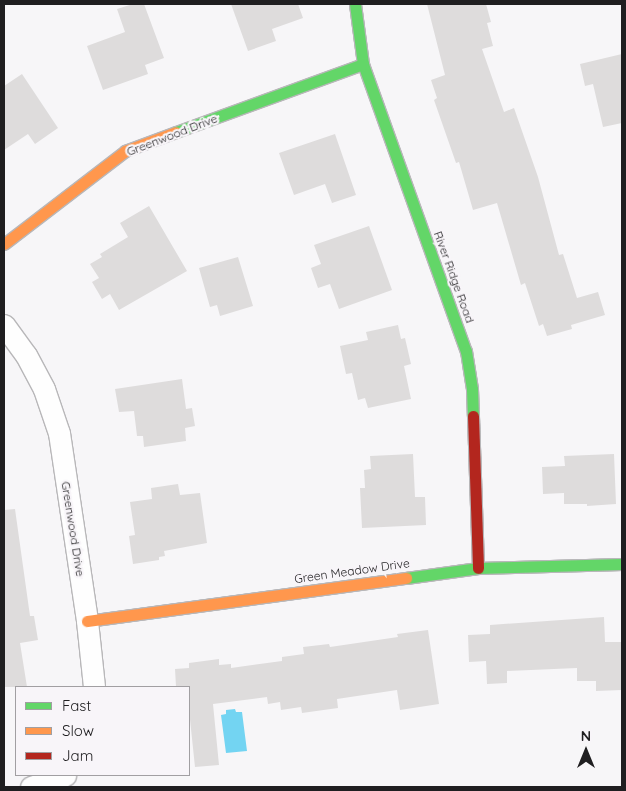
<!DOCTYPE html>
<html>
<head>
<meta charset="utf-8">
<style>
	body { margin:0 }
	#map { position:relative; width:626px; height:791px; overflow:hidden; background:#f7f6f8; font-family:Quicksand,sans-serif }
	div>[style] { position:absolute }
	.water>* { inset:0; background:#73d4f2 }
	.building>* { inset:0; background:#dedcdc }
	.roads { filter:drop-shadow(1px 0 #b8b7b9) drop-shadow(-1px 0 #b8b7b9) drop-shadow(0 1px #b8b7b9) drop-shadow(0 -1px #b8b7b9) }
	.street>* { height:21px; margin:-10.5px; padding:0 10.5px; transform-origin:10.5px; border-radius:10.5px; background:#fefefe }
	.fast>* { height:11px; margin:-5.5px; padding:0 5.5px; transform-origin:5.5px; border-radius:5.5px; background:#63d668 }
	.slow>* { height:11px; margin:-5.5px; padding:0 5.5px; transform-origin:5.5px; border-radius:5.5px; background:#ff974d }
	.jam>* { height:11px; margin:-5.5px; padding:0 5.5px; transform-origin:5.5px; border-radius:5.5px; background:#b3261e }
	span { translate:-50% -50%; white-space:nowrap; text-align:center; line-height:1.15; -webkit-text-stroke:4.5px #f8f5f9; paint-order:stroke }
	.street-label { font-size:12px; color:#1f1e20 }
	.frame { position:absolute; inset:0; border:5px solid #1f1e20; pointer-events:none }
	.legend { position:absolute; left:15px; top:686px; width:175px; height:90px; box-sizing:border-box; background:#f8f5f9; border:1px solid #a19fa2; margin:0; padding:6px 9px; list-style:none; font-size:15px; color:#1f1e20 }
	.legend li { display:flex; align-items:center; gap:10px; height:25px }
	.legend b { width:25px; border:1px solid #a19fa2 }
	.north { position:absolute; left:561px; top:726px; width:50px; height:50px; -webkit-text-stroke:4px #f8f5f9; paint-order:stroke; rotate:0deg; font-size:14px; font-weight:700; line-height:20px; text-align:center; color:#1f1e20 }
	.north::after { content:''; display:block; margin:auto; width:18px; height:22px; background:#1f1e20; clip-path:polygon(50% 0,100% 100%,50% 72%,0 100%) }
</style>
</head>
<body>
<div id="map">
	<div class="water">
		<div style="clip-path:polygon(235px 709px,236px 712px,242px 712px,247px 751px,226px 753px,221px 715px,226px 714px,226px 710px)"></div>
	</div>
	<div class="building">
		<div style="clip-path:polygon(133px 4px,144px 4px,164px 58px,145px 65px,148px 74px,103px 90px,87px 46px,125px 32px,117px 9px)"></div>
		<div style="clip-path:polygon(231px 4px,298px 4px,303px 18px,272px 29px,276px 41px,248px 51px)"></div>
		<div style="clip-path:polygon(427px 4px,486px 4px,491px 22px,487px 23px,493px 46px,482px 49px,504px 112px,514px 108px,538px 177px,559px 255px,563px 254px,577px 298px,598px 292px,605px 315px,571px 325px,572px 329px,547px 336px,543px 324px,539px 326px,525px 283px,521px 285px,497px 203px,473px 210px,459px 162px,456px 163px,434px 100px,437px 98px,431px 80px,445px 75px)"></div>
		<div style="clip-path:polygon(622px 54px,622px 123px,603px 127px,593px 84px,585px 86px,580px 64px)"></div>
		<div style="clip-path:polygon(22px 74px,58px 128px,35px 144px,28px 134px,4px 150px,4px 86px)"></div>
		<div style="clip-path:polygon(335px 134px,356px 195px,332px 203px,325px 184px,294px 195px,279px 153px)"></div>
		<div style="clip-path:polygon(149px 206px,187px 271px,119px 310px,110px 294px,102px 299px,92px 282px,99px 278px,90px 264px,102px 257px,100px 254px,128px 237px,120px 223px)"></div>
		<div style="clip-path:polygon(369px 226px,392px 290px,339px 309px,330px 284px,318px 288px,311px 268px,321px 264px,314px 245px)"></div>
		<div style="clip-path:polygon(238px 257px,253px 306px,220px 316px,217px 305px,210px 307px,199px 268px)"></div>
		<div style="clip-path:polygon(398px 325px,401px 339px,405px 338px,411px 364px,404px 366px,411px 399px,368px 408px,365px 398px,358px 400px,352px 373px,346px 374px,340px 346px,368px 340px,366px 332px)"></div>
		<div style="clip-path:polygon(182px 379px,186px 409px,192px 408px,195px 426px,185px 428px,186px 441px,144px 447px,143px 436px,137px 436px,134px 411px,119px 412px,115px 389px)"></div>
		<div style="clip-path:polygon(413px 454px,415px 497px,425px 497px,426px 525px,362px 528px,360px 488px,365px 488px,364px 470px,371px 469px,370px 456px)"></div>
		<div style="clip-path:polygon(614px 454px,616px 504px,587px 506px,587px 504px,564px 504px,564px 493px,543px 494px,542px 467px,565px 466px,564px 456px)"></div>
		<div style="clip-path:polygon(178px 484px,180px 495px,200px 493px,207px 543px,164px 551px,165px 556px,159px 557px,159px 560px,133px 564px,129px 536px,135px 535px,130px 502px,152px 499px,151px 488px)"></div>
		<div style="clip-path:polygon(15px 509px,30px 616px,34px 616px,38px 640px,20px 643px,27px 687px,4px 687px,4px 510px)"></div>
		<div style="clip-path:polygon(604px 617px,605px 642px,622px 642px,622px 690px,596px 691px,596px 681px,577px 681px,577px 668px,507px 671px,507px 683px,487px 684px,486px 661px,469px 662px,468px 635px,490px 634px,490px 625px)"></div>
		<div style="clip-path:polygon(428px 630px,439px 704px,400px 710px,397px 690px,337px 699px,338px 708px,302px 713px,301px 707px,281px 710px,280px 702px,268px 704px,267px 697px,213px 704px,219px 765px,195px 767px,189px 710px,189px 687px,176px 687px,175px 669px,189px 668px,189px 663px,219px 659px,219px 665px,231px 664px,231px 668px,282px 661px,282px 657px,304px 654px,303px 647px,329px 644px,330px 647px,398px 637px,397px 634px)"></div>
	</div>
	<div class="roads">
		<div class="street">
			<div style="left:4px;top:325px;width:37px;rotate:54deg"></div>
			<div style="left:26px;top:355px;width:38px;rotate:62deg"></div>
			<div style="left:44px;top:389px;width:46px;rotate:71.2deg"></div>
			<div style="left:59px;top:433px;width:190px;rotate:81.5deg"></div>
			<div style="left:87px;top:621px;width:66px;rotate:83.9deg"></div>
			<div style="left:31px;top:787px;width:36px;rotate:-19deg"></div>
		</div>
		<div class="fast">
			<div style="left:355px;top:4px;width:61px;rotate:82.4deg"></div>
			<div style="left:363px;top:64px;width:305px;rotate:70.3deg"></div>
			<div style="left:466px;top:351px;width:38px;rotate:81deg"></div>
			<div style="left:472px;top:389px;width:27px;rotate:88deg"></div>
			<div style="left:176px;top:132px;width:199px;rotate:-20deg"></div>
			<div style="left:406px;top:578px;width:73px;rotate:-7.9deg"></div>
			<div style="left:478px;top:568px;width:144px;rotate:-1.6deg"></div>
		</div>
		<div class="slow">
			<div style="left:4px;top:244px;width:153px;rotate:-37.5deg"></div>
			<div style="left:125px;top:151px;width:54px;rotate:-20.4deg"></div>
			<div style="left:87px;top:621px;width:322px;rotate:-7.7deg"></div>
		</div>
		<div class="jam">
			<div style="left:473px;top:416px;width:152px;rotate:88.1deg"></div>
		</div>
	</div>
	<div class="street-label">
		<span style="left:172px;top:135px;rotate:-21deg">Greenwood Drive</span>
		<span style="left:454px;top:277px;rotate:70deg">River Ridge Road</span>
		<span style="left:73px;top:529px;rotate:81deg">Greenwood Drive</span>
		<span style="left:352px;top:571px;rotate:-8deg">Green Meadow Drive</span>
	</div>
	<div class="frame"></div>
	<ul class="legend">
	<li><b style="height:6px;background:#63d668"></b>Fast</li>
	<li><b style="height:6px;background:#ff974d"></b>Slow</li>
	<li><b style="height:6px;background:#b3261e"></b>Jam</li>
	</ul>
	<div class="north">N</div>
</div>
</body>
</html>
